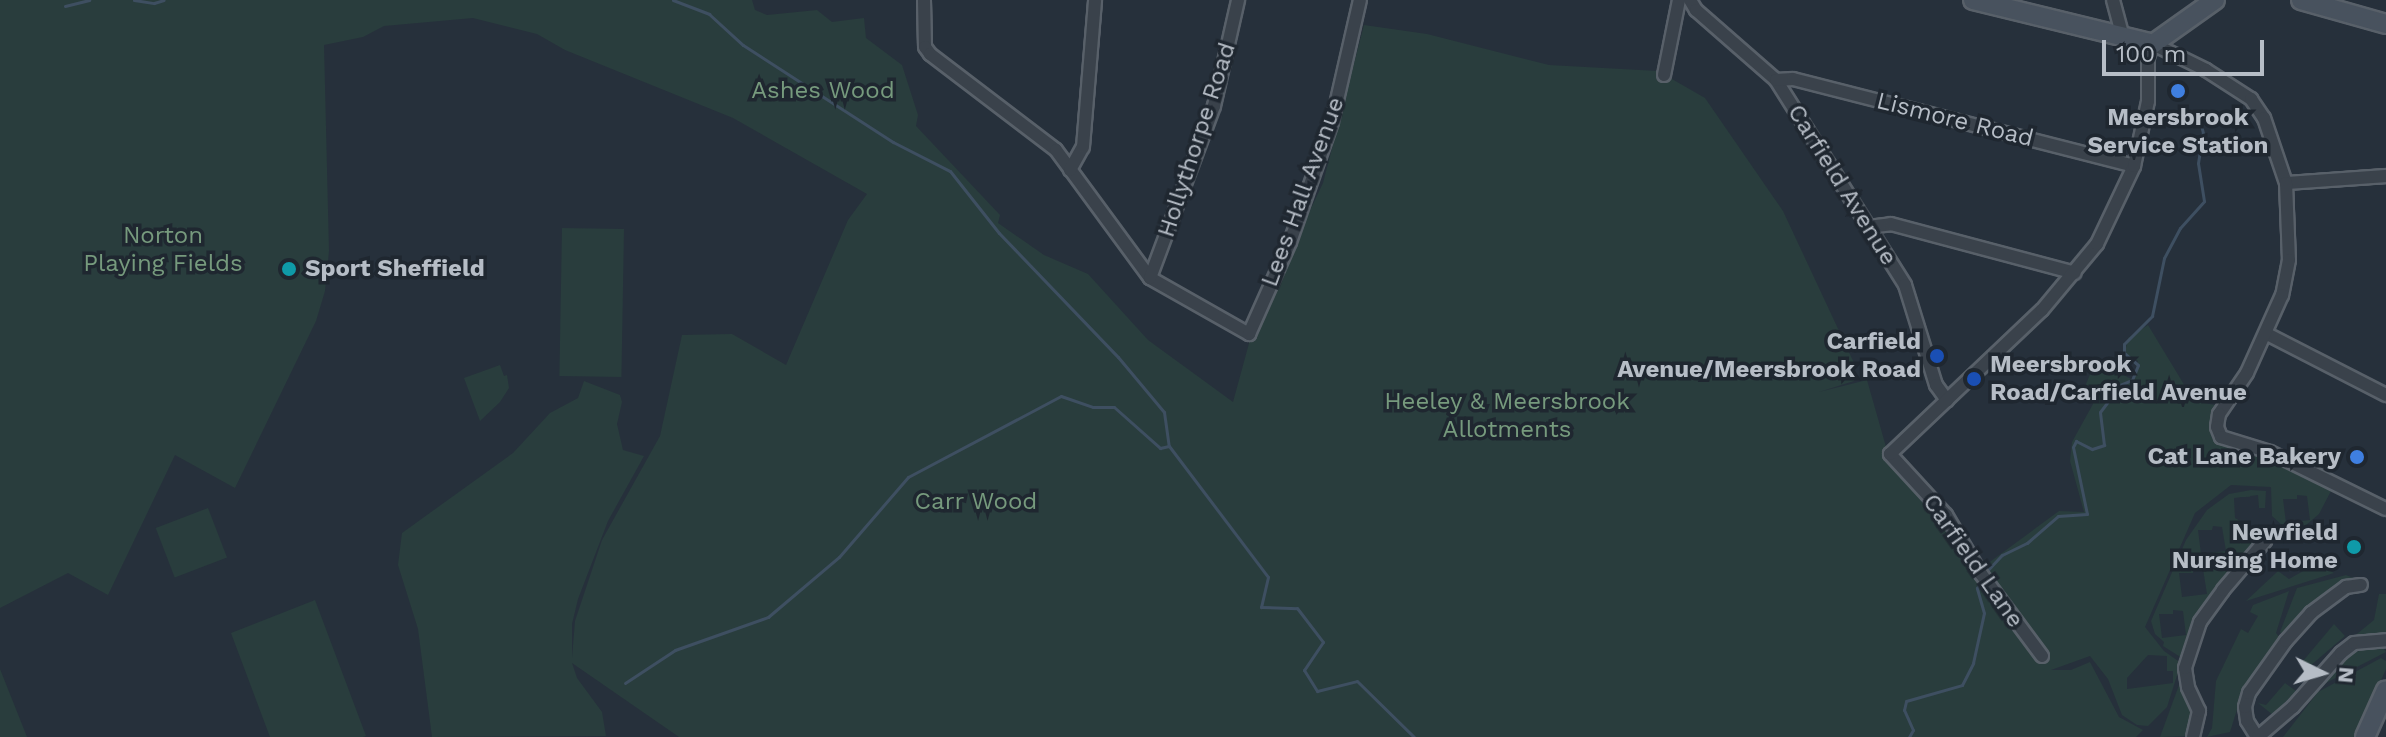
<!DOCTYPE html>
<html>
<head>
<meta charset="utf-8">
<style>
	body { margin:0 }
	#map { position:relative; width:2386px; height:737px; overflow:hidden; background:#26303b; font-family:"Work Sans",sans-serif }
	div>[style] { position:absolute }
	.green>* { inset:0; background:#293d3d; transform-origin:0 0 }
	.stream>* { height:3px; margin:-1.5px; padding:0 1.5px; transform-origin:1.5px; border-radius:1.5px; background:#3e4f61 }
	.roads { filter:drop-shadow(2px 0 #586069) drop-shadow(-2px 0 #586069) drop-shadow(0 2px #586069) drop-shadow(0 -2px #586069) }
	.street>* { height:12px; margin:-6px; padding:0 6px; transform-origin:6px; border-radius:6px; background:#3a424b }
	.secondary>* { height:18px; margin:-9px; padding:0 9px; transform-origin:9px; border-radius:9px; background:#48525e }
	.dots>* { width:22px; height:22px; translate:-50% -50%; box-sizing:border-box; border:4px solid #1f2730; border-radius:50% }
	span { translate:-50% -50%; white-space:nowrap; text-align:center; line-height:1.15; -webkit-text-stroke:7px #1f2730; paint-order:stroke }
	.park-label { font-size:24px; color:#769a7d }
	.poi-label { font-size:24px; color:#b6bdc6; font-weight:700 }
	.left { translate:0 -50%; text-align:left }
	.right { translate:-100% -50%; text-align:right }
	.street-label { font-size:24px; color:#b6bdc6 }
	.north { position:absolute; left:2282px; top:633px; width:80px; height:80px; -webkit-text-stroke:6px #1f2730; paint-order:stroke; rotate:95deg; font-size:22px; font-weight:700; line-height:32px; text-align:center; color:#b6bdc6 }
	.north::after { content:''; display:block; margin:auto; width:28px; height:36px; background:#b6bdc6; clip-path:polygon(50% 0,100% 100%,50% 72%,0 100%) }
	.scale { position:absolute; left:2102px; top:40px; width:162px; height:36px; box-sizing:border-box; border:4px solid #b6bdc6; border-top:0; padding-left:10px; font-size:24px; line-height:28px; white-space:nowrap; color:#b6bdc6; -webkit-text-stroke:6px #1f2730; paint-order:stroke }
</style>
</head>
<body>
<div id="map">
	<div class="green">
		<div style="clip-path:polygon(evenodd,0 0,752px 0,755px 10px,767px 15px,817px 10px,832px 22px,864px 18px,866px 38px,902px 65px,918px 115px,916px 126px,1000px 215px,998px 223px,1044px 255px,1088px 274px,1148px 340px,1233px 402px,1251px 336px,1323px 183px,1364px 25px,1427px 34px,1549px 65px,1658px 71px,1705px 98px,1783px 211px,1855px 365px,1854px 381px,1819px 392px,1867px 380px,1888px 454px,1945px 527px,1972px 575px,2059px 511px,2084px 512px,2070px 461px,2072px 442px,2093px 404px,2086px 384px,2096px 360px,2133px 380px,2138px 361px,2125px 353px,2128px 338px,2148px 325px,2194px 401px,2220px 406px,2219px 439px,2257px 449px,2332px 489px,2319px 514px,2298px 532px,2283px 526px,2272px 516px,2271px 487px,2231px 485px,2195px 513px,2145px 627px,2164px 651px,2181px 663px,2167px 707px,2148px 726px,2137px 725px,2122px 715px,2108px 679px,2090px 656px,2051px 670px,2071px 670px,2090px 662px,2119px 717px,2143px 730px,2136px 737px,679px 737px,572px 663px,577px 678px,602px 712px,606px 736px,432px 737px,418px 629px,398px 565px,402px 533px,513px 453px,550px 413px,578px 398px,584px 381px,620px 395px,622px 402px,617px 424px,623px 450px,644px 456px,608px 521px,578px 599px,572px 624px,572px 658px,575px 621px,602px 540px,660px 436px,682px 335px,732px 334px,786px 365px,848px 220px,867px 194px,733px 118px,565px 50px,537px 34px,473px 18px,384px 26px,363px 37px,324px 45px,329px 251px,325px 291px,316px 321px,235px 488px,175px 455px,108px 595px,68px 573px,0 608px,0 0,2297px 495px,2307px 496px,2310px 520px,2286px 523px,2283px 499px,2297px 499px,2297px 495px,0 0,2148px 655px,2167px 656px,2167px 671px,2173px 671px,2173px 683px,2127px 689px,2127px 678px,2148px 655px)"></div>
		<div style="left:562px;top:228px;width:62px;height:148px;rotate:1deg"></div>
		<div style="clip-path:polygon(500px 365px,504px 376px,507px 375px,509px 388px,500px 402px,480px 421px,464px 378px)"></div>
		<div style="clip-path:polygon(evenodd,2251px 490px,2266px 491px,2265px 508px,2259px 508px,2258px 495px,2234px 498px,2235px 518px,2265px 535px,2230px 572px,2199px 616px,2182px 658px,2163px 646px,2164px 642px,2155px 634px,2151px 621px,2186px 540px,2207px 510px,2229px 494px,2251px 490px,2213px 526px,2222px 527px,2226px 551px,2201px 554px,2198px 530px,2212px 530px,2213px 526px,2251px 490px,2193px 569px,2203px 569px,2207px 594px,2182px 597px,2179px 573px,2193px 573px,2193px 569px,2251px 490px,2173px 610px,2183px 611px,2186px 635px,2162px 638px,2159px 614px,2173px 614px,2173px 610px)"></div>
		<div style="left:208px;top:508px;width:53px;height:56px;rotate:69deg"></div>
		<div style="clip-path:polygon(2297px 553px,2334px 573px,2246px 601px,2278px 571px,2289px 579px,2305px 570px,2292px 558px)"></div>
		<div style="clip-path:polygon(2346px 575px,2363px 582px,2284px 636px,2280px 632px,2297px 588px)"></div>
		<div style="clip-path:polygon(2289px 591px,2276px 633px,2281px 639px,2247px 688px,2244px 687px,2230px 732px,2207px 737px,2212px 728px,2216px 681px,2241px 629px,2248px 633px,2258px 616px,2250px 612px,2253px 605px)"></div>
		<div style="clip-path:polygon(2379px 594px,2386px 594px,2386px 636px,2352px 638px,2374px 620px)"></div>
		<div style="clip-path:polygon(315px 600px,366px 736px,363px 737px,270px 737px,231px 633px)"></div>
		<div style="clip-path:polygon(2334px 624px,2345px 636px,2310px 666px,2303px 661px)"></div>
		<div style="clip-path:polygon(2369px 648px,2384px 649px,2386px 652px,2320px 686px,2349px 654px)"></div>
		<div style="clip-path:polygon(2381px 658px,2386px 661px,2386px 669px,2356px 737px,2283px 737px,2318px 692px)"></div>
		<div style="clip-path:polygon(0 669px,27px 737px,0 737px)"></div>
		<div style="clip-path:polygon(2182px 677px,2196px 707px,2190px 736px,2160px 737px)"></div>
		<div style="clip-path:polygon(2285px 683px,2296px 691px,2273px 715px,2258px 703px,2266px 705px)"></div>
	</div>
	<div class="stream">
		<div style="left:134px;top:0;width:20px;rotate:9deg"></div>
		<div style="left:154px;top:3px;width:10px;rotate:-17deg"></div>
		<div style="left:673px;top:0;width:39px;rotate:21deg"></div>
		<div style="left:709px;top:14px;width:46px;rotate:42.4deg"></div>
		<div style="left:743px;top:45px;width:179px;rotate:32.9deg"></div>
		<div style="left:893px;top:142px;width:64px;rotate:27deg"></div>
		<div style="left:950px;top:171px;width:79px;rotate:51.7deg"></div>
		<div style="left:999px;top:233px;width:172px;rotate:46.2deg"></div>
		<div style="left:1118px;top:357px;width:72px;rotate:50.1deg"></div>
		<div style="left:1164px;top:412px;width:34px;rotate:82deg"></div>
		<div style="left:1169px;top:446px;width:164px;rotate:52.9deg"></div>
		<div style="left:1268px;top:577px;width:31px;rotate:103deg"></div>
		<div style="left:1261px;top:607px;width:36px;rotate:2deg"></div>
		<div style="left:1297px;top:608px;width:43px;rotate:52.6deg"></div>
		<div style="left:1323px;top:642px;width:34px;rotate:124deg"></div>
		<div style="left:1304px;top:670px;width:25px;rotate:58deg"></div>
		<div style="left:1317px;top:691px;width:41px;rotate:-14deg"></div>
		<div style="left:1357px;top:681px;width:80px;rotate:44.5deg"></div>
		<div style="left:65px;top:6px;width:25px;rotate:-14deg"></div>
		<div style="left:1985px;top:573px;width:25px;rotate:-47deg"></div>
		<div style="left:2002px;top:555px;width:28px;rotate:-26deg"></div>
		<div style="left:2027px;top:543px;width:41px;rotate:-41.1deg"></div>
		<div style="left:2058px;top:516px;width:29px;rotate:-4deg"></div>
		<div style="left:2087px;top:514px;width:68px;rotate:-101.8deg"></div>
		<div style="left:2073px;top:447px;width:7px;rotate:-63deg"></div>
		<div style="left:2076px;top:441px;width:18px;rotate:27deg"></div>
		<div style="left:2092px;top:449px;width:13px;rotate:-18deg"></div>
		<div style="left:2104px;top:445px;width:33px;rotate:-97deg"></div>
		<div style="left:2100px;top:412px;width:34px;rotate:-53deg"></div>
		<div style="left:2120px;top:385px;width:13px;rotate:-23deg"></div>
		<div style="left:2132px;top:380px;width:16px;rotate:-68deg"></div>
		<div style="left:2138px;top:365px;width:18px;rotate:-139deg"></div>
		<div style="left:2124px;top:353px;width:9px;rotate:-90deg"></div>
		<div style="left:2124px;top:344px;width:40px;rotate:-45deg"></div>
		<div style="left:2152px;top:316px;width:59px;rotate:-78.3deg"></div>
		<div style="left:2164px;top:258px;width:34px;rotate:-62deg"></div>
		<div style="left:2180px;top:228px;width:36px;rotate:-48deg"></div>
		<div style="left:2204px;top:201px;width:38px;rotate:-99deg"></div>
		<div style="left:2198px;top:163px;width:30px;rotate:-81deg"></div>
		<div style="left:2203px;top:133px;width:16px;rotate:-104deg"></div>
		<div style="left:625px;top:683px;width:60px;rotate:-33.4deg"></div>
		<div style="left:675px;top:650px;width:99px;rotate:-19.5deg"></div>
		<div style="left:768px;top:617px;width:93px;rotate:-40.2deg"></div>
		<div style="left:839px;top:557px;width:106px;rotate:-49.2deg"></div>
		<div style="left:908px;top:477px;width:173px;rotate:-27.9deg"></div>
		<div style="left:1061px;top:396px;width:34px;rotate:19deg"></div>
		<div style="left:1093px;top:407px;width:21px"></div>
		<div style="left:1114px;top:407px;width:62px;rotate:41.7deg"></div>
		<div style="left:1160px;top:448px;width:9px;rotate:-13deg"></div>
		<div style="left:1909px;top:737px;width:8px;rotate:-60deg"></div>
		<div style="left:1913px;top:730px;width:22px;rotate:-114deg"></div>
		<div style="left:1904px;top:710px;width:9px;rotate:-77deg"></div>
		<div style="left:1906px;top:701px;width:58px;rotate:-15.9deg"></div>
		<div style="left:1962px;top:685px;width:25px;rotate:-63deg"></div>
		<div style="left:1973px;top:663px;width:51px;rotate:-77.6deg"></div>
		<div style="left:1984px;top:613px;width:26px;rotate:-106deg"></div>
		<div style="left:1977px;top:588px;width:9px;rotate:-58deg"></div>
	</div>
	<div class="roads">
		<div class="street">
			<div style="left:924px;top:0;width:47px;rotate:88.8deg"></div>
			<div style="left:925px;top:47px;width:9px;rotate:54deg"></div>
			<div style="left:930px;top:54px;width:158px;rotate:37.3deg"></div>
			<div style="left:1056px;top:150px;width:159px;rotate:53.7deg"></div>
			<div style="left:1150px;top:278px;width:114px;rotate:29.5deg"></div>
			<div style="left:1249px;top:334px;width:101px;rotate:-66deg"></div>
			<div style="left:1290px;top:242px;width:127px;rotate:-70.7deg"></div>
			<div style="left:1332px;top:122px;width:125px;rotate:-77.1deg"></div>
			<div style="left:1690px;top:0;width:12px;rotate:59deg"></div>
			<div style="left:1696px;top:10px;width:106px;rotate:41.2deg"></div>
			<div style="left:1776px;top:80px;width:242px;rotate:57.8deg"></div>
			<div style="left:1905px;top:285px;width:105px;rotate:72.8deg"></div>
			<div style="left:1936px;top:385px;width:19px;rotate:54deg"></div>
			<div style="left:2113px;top:0;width:38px;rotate:75deg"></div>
			<div style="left:1664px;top:75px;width:76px;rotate:-78.7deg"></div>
			<div style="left:1776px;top:80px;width:17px;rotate:-3deg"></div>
			<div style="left:1793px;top:79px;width:352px;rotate:14.3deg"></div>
			<div style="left:1070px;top:170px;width:26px;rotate:-61deg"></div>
			<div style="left:1083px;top:147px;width:147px;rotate:-85.3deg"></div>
			<div style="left:2286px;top:183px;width:100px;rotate:-4deg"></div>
			<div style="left:1868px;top:227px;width:23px;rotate:-7deg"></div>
			<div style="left:1891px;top:224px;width:190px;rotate:14.9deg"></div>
			<div style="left:1150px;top:278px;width:184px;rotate:-69.6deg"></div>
			<div style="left:1214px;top:106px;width:109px;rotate:-77.2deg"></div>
			<div style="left:2267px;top:334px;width:134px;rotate:27.1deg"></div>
			<div style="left:2042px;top:656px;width:102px;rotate:-126.6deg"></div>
			<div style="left:1981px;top:574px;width:69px;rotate:-120.7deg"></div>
			<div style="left:1946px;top:515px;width:83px;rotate:-132.6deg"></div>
			<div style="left:1890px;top:454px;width:209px;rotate:-43.5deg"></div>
			<div style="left:2042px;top:310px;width:86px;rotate:-50.2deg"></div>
			<div style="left:2097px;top:244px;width:86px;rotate:-64.6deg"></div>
			<div style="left:2134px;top:166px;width:66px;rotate:-77.8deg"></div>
			<div style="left:2148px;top:101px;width:44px;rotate:-90deg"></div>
			<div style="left:2148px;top:57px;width:14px;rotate:-69deg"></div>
			<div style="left:2153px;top:44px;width:59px;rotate:26.1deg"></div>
			<div style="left:2206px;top:70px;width:54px;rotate:32.8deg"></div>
			<div style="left:2251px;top:99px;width:23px;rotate:56deg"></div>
			<div style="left:2264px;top:118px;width:69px;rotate:71.3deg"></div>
			<div style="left:2286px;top:183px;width:77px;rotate:87.8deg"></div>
			<div style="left:2289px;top:260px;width:36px;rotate:101deg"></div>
			<div style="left:2282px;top:295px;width:85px;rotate:114.2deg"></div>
			<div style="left:2247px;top:373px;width:50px;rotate:124.3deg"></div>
			<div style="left:2219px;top:414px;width:13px;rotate:99deg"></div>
			<div style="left:2217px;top:427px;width:11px;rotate:68deg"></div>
			<div style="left:2221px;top:437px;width:51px;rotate:17deg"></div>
			<div style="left:2270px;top:452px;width:129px;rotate:26.2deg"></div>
			<div style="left:2193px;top:737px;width:27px;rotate:-77deg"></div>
			<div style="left:2199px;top:711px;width:26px;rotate:-115deg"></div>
			<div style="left:2188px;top:687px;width:19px;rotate:-99deg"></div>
			<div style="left:2185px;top:668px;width:48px;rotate:-71.9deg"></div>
			<div style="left:2200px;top:622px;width:39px;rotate:-54deg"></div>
			<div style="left:2223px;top:590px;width:65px;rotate:-49.4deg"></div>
			<div style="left:2257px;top:737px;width:19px;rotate:-122deg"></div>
			<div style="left:2247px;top:721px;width:14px;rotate:-98deg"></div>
			<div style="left:2245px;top:707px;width:15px;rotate:-74deg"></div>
			<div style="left:2249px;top:693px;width:64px;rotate:-54.6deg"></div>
			<div style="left:2286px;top:641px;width:38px;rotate:-48deg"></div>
			<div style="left:2311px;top:613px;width:44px;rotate:-36.6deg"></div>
			<div style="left:2346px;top:587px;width:15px;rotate:-8deg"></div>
			<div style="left:2258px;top:737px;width:46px;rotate:-40.6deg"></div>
			<div style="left:2293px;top:707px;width:72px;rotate:-48.4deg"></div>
			<div style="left:2341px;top:653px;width:16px;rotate:-38deg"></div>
			<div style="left:2354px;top:643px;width:32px;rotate:-5deg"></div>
		</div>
		<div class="secondary">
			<div style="left:1973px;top:0;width:185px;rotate:13.7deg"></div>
			<div style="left:2153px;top:44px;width:76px;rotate:-35.4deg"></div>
			<div style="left:2301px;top:0;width:88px;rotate:15.8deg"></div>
			<div style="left:2365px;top:737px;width:51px;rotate:-65.9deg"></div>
		</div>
	</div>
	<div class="dots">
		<div style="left:2178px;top:91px;background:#3f7fe0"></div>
		<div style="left:289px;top:269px;background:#0f9aa8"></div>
		<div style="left:1937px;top:356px;background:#1a4fb4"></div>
		<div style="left:1974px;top:379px;background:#1a4fb4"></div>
		<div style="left:2357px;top:457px;background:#3f7fe0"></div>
		<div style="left:2354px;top:547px;background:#0f9aa8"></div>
	</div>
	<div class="park-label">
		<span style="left:823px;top:91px">Ashes Wood</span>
		<span style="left:163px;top:250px">Norton<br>Playing Fields</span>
		<span style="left:1507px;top:416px">Heeley &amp; Meersbrook<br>Allotments</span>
		<span style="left:976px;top:502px">Carr Wood</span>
	</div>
	<div class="poi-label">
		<span style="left:2178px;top:132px">Meersbrook<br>Service Station</span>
		<span class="left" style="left:305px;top:269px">Sport Sheffield</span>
		<span class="right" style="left:1921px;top:356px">Carfield<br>Avenue/Meersbrook Road</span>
		<span class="left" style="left:1990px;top:379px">Meersbrook<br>Road/Carfield Avenue</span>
		<span class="right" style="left:2341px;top:457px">Cat Lane Bakery</span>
		<span class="right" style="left:2338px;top:547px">Newfield<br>Nursing Home</span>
	</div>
	<div class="street-label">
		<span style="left:1955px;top:120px;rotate:14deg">Lismore Road</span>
		<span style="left:1197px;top:140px;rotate:-72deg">Hollythorpe Road</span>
		<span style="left:1842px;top:185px;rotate:58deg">Carfield Avenue</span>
		<span style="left:1303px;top:192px;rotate:-70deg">Lees Hall Avenue</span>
		<span style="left:1973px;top:561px;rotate:55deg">Carfield Lane</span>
	</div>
	<div class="north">N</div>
	<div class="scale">100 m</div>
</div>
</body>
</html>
